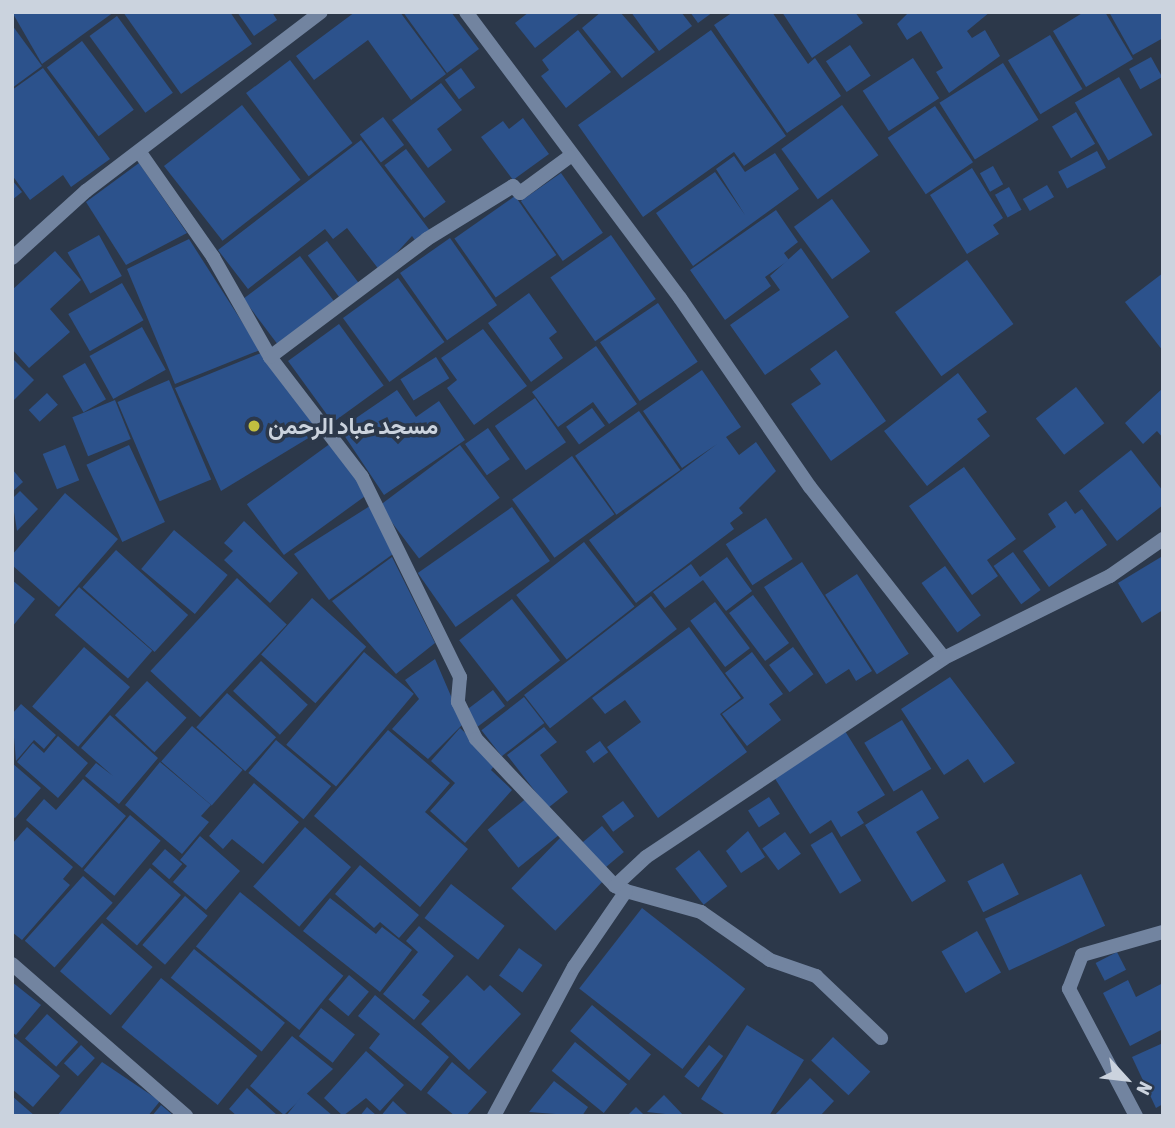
<!DOCTYPE html>
<html>
<head>
<meta charset="utf-8">
<style>
	body { margin:0 }
	#map { position:relative; width:1175px; height:1128px; overflow:hidden; background:#2c384a; font-family:"Asap Condensed",Vazirmatn,sans-serif }
	div>[style] { position:absolute }
	.building>* { inset:0; background:#2c528c; transform-origin:0 0 }
	.lane>* { height:14px; margin:-7px; padding:0 7px; transform-origin:7px; border-radius:7px; background:#7284a0 }
	.street>* { height:14px; margin:-7px; padding:0 7px; transform-origin:7px; border-radius:7px; background:#7284a0 }
	.dots>* { width:19px; height:19px; translate:-50% -50%; box-sizing:border-box; border:4px solid #2c384a; border-radius:50% }
	span { translate:-50% -50%; white-space:nowrap; text-align:center; line-height:1.15; -webkit-text-stroke:7px #2c384a; paint-order:stroke }
	.poi-label { font-size:23px; color:#cbd3de; font-weight:700 }
	.left { translate:0 -50%; text-align:left }
	.frame { position:absolute; inset:0; border:14px solid #cbd3de; pointer-events:none }
	.north { position:absolute; left:1091px; top:1044px; width:70px; height:70px; -webkit-text-stroke:5px #2c384a; paint-order:stroke; rotate:117deg; font-size:19px; font-weight:700; line-height:28px; text-align:center; color:#cbd3de }
	.north::after { content:''; display:block; margin:auto; width:24px; height:32px; background:#cbd3de; clip-path:polygon(50% 0,100% 100%,50% 72%,0 100%) }
</style>
</head>
<body>
<div id="map">
	<div class="building">
		<div style="clip-path:polygon(12px 12px,114px 12px,42px 64px)"></div>
		<div style="clip-path:polygon(123px 12px,230px 12px,252px 44px,181px 94px)"></div>
		<div style="clip-path:polygon(237px 12px,272px 12px,277px 20px,254px 36px)"></div>
		<div style="clip-path:polygon(355px 12px,400px 12px,446px 74px,411px 100px,368px 40px,314px 80px,296px 56px)"></div>
		<div style="clip-path:polygon(403px 12px,451px 12px,479px 49px,447px 73px)"></div>
		<div style="clip-path:polygon(529px 12px,581px 12px,535px 48px,515px 23px)"></div>
		<div style="clip-path:polygon(601px 12px,620px 12px,655px 52px,622px 78px,582px 28px)"></div>
		<div style="clip-path:polygon(631px 12px,681px 12px,692px 26px,659px 51px)"></div>
		<div style="clip-path:polygon(690px 12px,713px 12px,698px 23px)"></div>
		<div style="clip-path:polygon(733px 12px,772px 12px,808px 64px,815px 58px,841px 96px,787px 133px,714px 25px)"></div>
		<div style="clip-path:polygon(782px 12px,855px 12px,863px 23px,812px 58px)"></div>
		<div style="clip-path:polygon(909px 12px,990px 12px,967px 31px,972px 38px,985px 30px,1000px 56px,949px 93px,936px 72px,943px 68px,921px 31px,907px 40px,897px 24px)"></div>
		<div style="clip-path:polygon(1084px 12px,1105px 12px,1133px 59px,1086px 87px,1053px 31px)"></div>
		<div style="clip-path:polygon(1109px 12px,1163px 12px,1163px 38px,1133px 55px)"></div>
		<div style="left:117px;top:16px;width:95px;height:34px;rotate:54deg"></div>
		<div style="clip-path:polygon(12px 25px,42px 66px,12px 88px)"></div>
		<div style="clip-path:polygon(578px 30px,611px 72px,566px 108px,541px 76px,549px 70px,542px 60px)"></div>
		<div style="clip-path:polygon(711px 30px,786px 136px,744px 166px,734px 152px,643px 217px,578px 125px)"></div>
		<div style="left:1050px;top:35px;width:63px;height:49px;rotate:59deg"></div>
		<div style="left:82px;top:41px;width:86px;height:44px;rotate:53deg"></div>
		<div style="left:850px;top:45px;width:37px;height:29px;rotate:56deg"></div>
		<div style="left:1151px;top:57px;width:23px;height:25px;rotate:61deg"></div>
		<div style="left:913px;top:58px;width:48px;height:60px;rotate:57deg"></div>
		<div style="left:290px;top:60px;width:104px;height:55px;rotate:53deg"></div>
		<div style="left:1003px;top:63px;width:67px;height:75px;rotate:58deg"></div>
		<div style="clip-path:polygon(43px 68px,110px 159px,71px 187px,63px 175px,30px 200px,12px 175px,12px 90px)"></div>
		<div style="left:461px;top:68px;width:24px;height:20px;rotate:54deg"></div>
		<div style="left:1119px;top:77px;width:67px;height:51px;rotate:60deg"></div>
		<div style="clip-path:polygon(441px 83px,462px 110px,437px 129px,452px 150px,428px 168px,392px 120px)"></div>
		<div style="left:242px;top:105px;width:95px;height:99px;rotate:52deg"></div>
		<div style="left:842px;top:105px;width:62px;height:75px;rotate:54deg"></div>
		<div style="left:935px;top:106px;width:68px;height:57px;rotate:56deg"></div>
		<div style="left:1076px;top:112px;width:37px;height:28px;rotate:59deg"></div>
		<div style="left:383px;top:117px;width:35px;height:29px;rotate:53deg"></div>
		<div style="clip-path:polygon(523px 118px,549px 154px,513px 180px,481px 137px,503px 121px,509px 129px)"></div>
		<div style="clip-path:polygon(361px 140px,431px 232px,417px 243px,412px 236px,380px 271px,347px 228px,333px 239px,325px 229px,248px 289px,218px 250px)"></div>
		<div style="left:406px;top:149px;width:66px;height:27px;rotate:53deg"></div>
		<div style="left:1097px;top:151px;width:19px;height:44px;rotate:62deg"></div>
		<div style="clip-path:polygon(775px 153px,799px 189px,693px 266px,656px 213px,715px 172px,745px 215px,716px 169px,734px 156px,745px 172px)"></div>
		<div style="clip-path:polygon(139px 163px,187px 233px,126px 265px,86px 202px)"></div>
		<div style="left:993px;top:166px;width:21px;height:15px;rotate:61deg"></div>
		<div style="clip-path:polygon(972px 168px,1003px 218px,993px 225px,999px 234px,967px 254px,930px 195px)"></div>
		<div style="left:561px;top:173px;width:73px;height:49px;rotate:55deg"></div>
		<div style="clip-path:polygon(12px 180px,22px 192px,12px 200px)"></div>
		<div style="left:1047px;top:185px;width:14px;height:28px;rotate:60deg"></div>
		<div style="left:1009px;top:187px;width:26px;height:16px;rotate:61deg"></div>
		<div style="left:515px;top:196px;width:72px;height:74px;rotate:55deg"></div>
		<div style="left:832px;top:199px;width:65px;height:47px;rotate:54deg"></div>
		<div style="clip-path:polygon(776px 210px,798px 242px,784px 253px,789px 260px,765px 277px,771px 286px,725px 320px,690px 270px)"></div>
		<div style="left:99px;top:235px;width:47px;height:36px;rotate:61deg"></div>
		<div style="left:611px;top:235px;width:78px;height:74px;rotate:55deg"></div>
		<div style="left:450px;top:238px;width:82px;height:61px;rotate:55deg"></div>
		<div style="clip-path:polygon(189px 239px,260px 350px,175px 384px,127px 269px)"></div>
		<div style="left:327px;top:241px;width:53px;height:24px;rotate:53deg"></div>
		<div style="clip-path:polygon(801px 248px,849px 317px,765px 375px,730px 325px,780px 290px,770px 276px)"></div>
		<div style="clip-path:polygon(55px 251px,81px 280px,50px 309px,70px 332px,29px 368px,12px 349px,12px 290px)"></div>
		<div style="left:300px;top:256px;width:61px;height:71px;rotate:53deg"></div>
		<div style="left:967px;top:260px;width:79px;height:89px;rotate:54deg"></div>
		<div style="clip-path:polygon(1163px 273px,1163px 351px,1125px 302px)"></div>
		<div style="left:398px;top:278px;width:79px;height:68px;rotate:54deg"></div>
		<div style="left:122px;top:283px;width:43px;height:62px;rotate:60deg"></div>
		<div style="clip-path:polygon(529px 293px,557px 332px,549px 338px,563px 358px,531px 382px,488px 323px)"></div>
		<div style="left:658px;top:303px;width:71px;height:70px;rotate:56deg"></div>
		<div style="left:339px;top:324px;width:76px;height:63px;rotate:54deg"></div>
		<div style="left:142px;top:327px;width:49px;height:60px;rotate:61deg"></div>
		<div style="clip-path:polygon(483px 329px,527px 386px,474px 425px,447px 388px,457px 380px,441px 358px)"></div>
		<div style="clip-path:polygon(596px 346px,637px 404px,609px 424px,593px 402px,558px 427px,532px 392px)"></div>
		<div style="clip-path:polygon(836px 350px,886px 421px,831px 461px,791px 404px,821px 384px,810px 369px)"></div>
		<div style="clip-path:polygon(261px 353px,320px 431px,221px 491px,175px 388px)"></div>
		<div style="left:436px;top:357px;width:25px;height:42px;rotate:58deg"></div>
		<div style="clip-path:polygon(12px 358px,34px 380px,12px 402px)"></div>
		<div style="left:85px;top:363px;width:42px;height:26px;rotate:60deg"></div>
		<div style="clip-path:polygon(702px 370px,741px 427px,726px 437px,739px 455px,756px 442px,776px 471px,739px 508px,743px 513px,730px 523px,734px 529px,636px 603px,589px 540px,717px 444px,682px 468px,643px 411px)"></div>
		<div style="clip-path:polygon(958px 373px,987px 412px,977px 419px,990px 436px,927px 486px,884px 431px)"></div>
		<div style="left:169px;top:380px;width:108px;height:56px;rotate:67deg"></div>
		<div style="left:1076px;top:387px;width:46px;height:51px;rotate:52deg"></div>
		<div style="clip-path:polygon(1163px 388px,1163px 438px,1157px 431px,1143px 444px,1125px 423px)"></div>
		<div style="clip-path:polygon(397px 390px,416px 417px,439px 401px,465px 440px,384px 495px,340px 429px)"></div>
		<div style="left:47px;top:393px;width:16px;height:25px;rotate:47deg"></div>
		<div style="left:535px;top:398px;width:54px;height:49px;rotate:55deg"></div>
		<div style="left:115px;top:400px;width:42px;height:46px;rotate:68deg"></div>
		<div style="left:592px;top:408px;width:22px;height:32px;rotate:54deg"></div>
		<div style="left:639px;top:411px;width:72px;height:78px;rotate:55deg"></div>
		<div style="left:488px;top:428px;width:38px;height:28px;rotate:55deg"></div>
		<div style="left:331px;top:443px;width:63px;height:104px;rotate:54deg"></div>
		<div style="left:65px;top:445px;width:38px;height:24px;rotate:68deg"></div>
		<div style="left:129px;top:445px;width:85px;height:47px;rotate:65deg"></div>
		<div style="left:460px;top:445px;width:66px;height:101px;rotate:53deg"></div>
		<div style="clip-path:polygon(1131px 450px,1163px 491px,1163px 505px,1117px 541px,1079px 491px)"></div>
		<div style="left:572px;top:456px;width:72px;height:74px;rotate:54deg"></div>
		<div style="clip-path:polygon(964px 467px,1016px 539px,987px 560px,998px 576px,972px 595px,909px 506px)"></div>
		<div style="clip-path:polygon(12px 469px,23px 482px,12px 492px)"></div>
		<div style="clip-path:polygon(20px 491px,38px 509px,17px 531px,12px 499px)"></div>
		<div style="clip-path:polygon(65px 493px,118px 539px,59px 607px,12px 565px,12px 555px)"></div>
		<div style="clip-path:polygon(1066px 501px,1075px 514px,1082px 509px,1107px 545px,1049px 587px,1023px 551px,1056px 527px,1048px 514px)"></div>
		<div style="clip-path:polygon(373px 504px,393px 554px,329px 600px,294px 554px)"></div>
		<div style="left:512px;top:507px;width:66px;height:115px;rotate:55deg"></div>
		<div style="left:766px;top:518px;width:49px;height:48px;rotate:57deg"></div>
		<div style="clip-path:polygon(244px 521px,298px 573px,270px 603px,224px 560px,233px 551px,224px 543px)"></div>
		<div style="left:174px;top:530px;width:70px;height:51px;rotate:40deg"></div>
		<div style="left:584px;top:542px;width:82px;height:86px;rotate:52deg"></div>
		<div style="left:116px;top:550px;width:97px;height:50px;rotate:42deg"></div>
		<div style="left:1013px;top:552px;width:47px;height:24px;rotate:54deg"></div>
		<div style="clip-path:polygon(392px 557px,435px 643px,396px 674px,332px 601px)"></div>
		<div style="clip-path:polygon(727px 557px,752px 591px,726px 611px,703px 580px,665px 608px,653px 592px,691px 564px,700px 577px)"></div>
		<div style="clip-path:polygon(1161px 557px,1163px 610px,1142px 623px,1118px 583px)"></div>
		<div style="clip-path:polygon(802px 562px,872px 671px,856px 681px,849px 669px,826px 684px,764px 587px)"></div>
		<div style="left:945px;top:566px;width:61px;height:29px;rotate:54deg"></div>
		<div style="left:857px;top:574px;width:95px;height:38px;rotate:57deg"></div>
		<div style="left:237px;top:578px;width:68px;height:127px;rotate:43deg"></div>
		<div style="clip-path:polygon(12px 580px,35px 599px,12px 627px)"></div>
		<div style="left:79px;top:587px;width:97px;height:37px;rotate:41deg"></div>
		<div style="left:753px;top:595px;width:60px;height:30px;rotate:53deg"></div>
		<div style="left:651px;top:596px;width:42px;height:161px;rotate:52deg"></div>
		<div style="left:312px;top:598px;width:73px;height:76px;rotate:42deg"></div>
		<div style="left:512px;top:599px;width:78px;height:67px;rotate:52deg"></div>
		<div style="left:715px;top:602px;width:58px;height:31px;rotate:53deg"></div>
		<div style="clip-path:polygon(689px 627px,741px 698px,720px 714px,747px 752px,658px 818px,607px 747px,641px 722px,625px 700px,605px 714px,592px 698px)"></div>
		<div style="left:84px;top:647px;width:61px;height:79px;rotate:41deg"></div>
		<div style="left:793px;top:647px;width:34px;height:30px;rotate:53deg"></div>
		<div style="left:364px;top:652px;width:65px;height:121px;rotate:40deg"></div>
		<div style="clip-path:polygon(752px 652px,783px 694px,769px 704px,781px 720px,747px 746px,722px 714px,744px 698px,725px 673px)"></div>
		<div style="clip-path:polygon(435px 659px,463px 724px,428px 759px,392px 729px,419px 699px,405px 680px)"></div>
		<div style="left:261px;top:661px;width:64px;height:41px;rotate:43deg"></div>
		<div style="clip-path:polygon(950px 677px,1015px 763px,984px 783px,968px 759px,944px 775px,901px 709px)"></div>
		<div style="left:147px;top:681px;width:54px;height:47px;rotate:43deg"></div>
		<div style="left:493px;top:690px;width:20px;height:34px;rotate:53deg"></div>
		<div style="left:227px;top:693px;width:66px;height:46px;rotate:42deg"></div>
		<div style="left:524px;top:697px;width:33px;height:54px;rotate:52deg"></div>
		<div style="clip-path:polygon(21px 704px,56px 735px,44px 749px,34px 740px,16px 761px,12px 714px)"></div>
		<div style="clip-path:polygon(110px 715px,158px 758px,119px 804px,85px 776px,96px 763px,113px 776px,81px 748px)"></div>
		<div style="left:902px;top:720px;width:57px;height:44px;rotate:59deg"></div>
		<div style="left:192px;top:726px;width:67px;height:47px;rotate:41deg"></div>
		<div style="clip-path:polygon(544px 727px,557px 742px,540px 755px,568px 792px,548px 808px,507px 755px)"></div>
		<div style="clip-path:polygon(460px 728px,497px 762px,491px 770px,512px 790px,465px 843px,430px 811px,455px 783px,431px 761px)"></div>
		<div style="clip-path:polygon(388px 730px,450px 783px,425px 812px,468px 849px,420px 907px,314px 816px)"></div>
		<div style="clip-path:polygon(845px 731px,885px 795px,857px 812px,864px 823px,841px 837px,831px 820px,810px 834px,774px 777px)"></div>
		<div style="clip-path:polygon(58px 736px,88px 763px,58px 798px,17px 762px,33px 743px,44px 753px)"></div>
		<div style="left:276px;top:740px;width:72px;height:43px;rotate:40deg"></div>
		<div style="left:600px;top:741px;width:14px;height:18px;rotate:54deg"></div>
		<div style="clip-path:polygon(160px 762px,211px 805px,201px 816px,209px 822px,182px 854px,125px 805px)"></div>
		<div style="clip-path:polygon(12px 763px,41px 788px,15px 818px,12px 816px)"></div>
		<div style="clip-path:polygon(83px 779px,126px 816px,82px 868px,26px 820px,44px 799px,56px 810px)"></div>
		<div style="clip-path:polygon(254px 783px,299px 822px,263px 864px,232px 839px,223px 849px,209px 836px)"></div>
		<div style="clip-path:polygon(922px 790px,939px 818px,916px 832px,946px 881px,912px 902px,865px 825px)"></div>
		<div style="left:528px;top:797px;width:49px;height:52px;rotate:51deg"></div>
		<div style="left:769px;top:797px;width:20px;height:25px;rotate:57deg"></div>
		<div style="left:623px;top:801px;width:19px;height:26px;rotate:54deg"></div>
		<div style="left:130px;top:815px;width:40px;height:72px;rotate:40deg"></div>
		<div style="left:602px;top:826px;width:34px;height:26px;rotate:50deg"></div>
		<div style="clip-path:polygon(27px 827px,73px 867px,63px 879px,70px 885px,22px 940px,12px 932px,12px 844px)"></div>
		<div style="left:305px;top:827px;width:61px;height:79px;rotate:41deg"></div>
		<div style="clip-path:polygon(748px 831px,765px 857px,741px 873px,726px 851px)"></div>
		<div style="left:785px;top:832px;width:27px;height:28px;rotate:54deg"></div>
		<div style="left:832px;top:832px;width:57px;height:25px;rotate:59deg"></div>
		<div style="clip-path:polygon(200px 836px,240px 871px,206px 910px,173px 882px,187px 866px,180px 860px)"></div>
		<div style="left:560px;top:838px;width:61px;height:70px;rotate:44deg"></div>
		<div style="left:165px;top:849px;width:23px;height:20px;rotate:41deg"></div>
		<div style="left:699px;top:850px;width:46px;height:30px;rotate:52deg"></div>
		<div style="left:1003px;top:863px;width:35px;height:40px;rotate:63deg"></div>
		<div style="clip-path:polygon(360px 865px,419px 915px,399px 938px,380px 922px,374px 928px,335px 894px)"></div>
		<div style="left:150px;top:868px;width:41px;height:67px;rotate:41deg"></div>
		<div style="left:1081px;top:874px;width:57px;height:106px;rotate:65deg"></div>
		<div style="left:83px;top:876px;width:40px;height:87px;rotate:42deg"></div>
		<div style="left:451px;top:884px;width:68px;height:43px;rotate:38deg"></div>
		<div style="left:240px;top:892px;width:133px;height:70px;rotate:39deg"></div>
		<div style="left:185px;top:896px;width:30px;height:65px;rotate:41deg"></div>
		<div style="clip-path:polygon(330px 898px,376px 934px,382px 927px,412px 950px,380px 992px,303px 931px)"></div>
		<div style="left:642px;top:908px;width:131px;height:102px;rotate:38deg"></div>
		<div style="left:102px;top:923px;width:67px;height:64px;rotate:41deg"></div>
		<div style="clip-path:polygon(419px 926px,454px 956px,422px 995px,430px 1001px,414px 1020px,383px 994px,418px 952px,406px 941px)"></div>
		<div style="left:977px;top:931px;width:48px;height:41px;rotate:60deg"></div>
		<div style="left:519px;top:948px;width:29px;height:34px;rotate:36deg"></div>
		<div style="left:194px;top:949px;width:117px;height:37px;rotate:39deg"></div>
		<div style="left:1117px;top:952px;width:20px;height:24px;rotate:63deg"></div>
		<div style="left:349px;top:975px;width:26px;height:32px;rotate:40deg"></div>
		<div style="clip-path:polygon(467px 975px,484px 991px,490px 985px,521px 1014px,469px 1070px,421px 1024px)"></div>
		<div style="left:161px;top:978px;width:124px;height:63px;rotate:39deg"></div>
		<div style="clip-path:polygon(1128px 980px,1136px 997px,1163px 983px,1163px 1029px,1130px 1046px,1103px 993px)"></div>
		<div style="clip-path:polygon(12px 982px,41px 1005px,16px 1035px,12px 1032px)"></div>
		<div style="clip-path:polygon(375px 995px,449px 1057px,421px 1091px,369px 1048px,380px 1034px,358px 1016px)"></div>
		<div style="left:592px;top:1005px;width:77px;height:34px;rotate:40deg"></div>
		<div style="left:321px;top:1008px;width:43px;height:36px;rotate:38deg"></div>
		<div style="left:47px;top:1014px;width:42px;height:33px;rotate:42deg"></div>
		<div style="clip-path:polygon(747px 1025px,804px 1060px,769px 1116px,727px 1116px,701px 1099px)"></div>
		<div style="clip-path:polygon(12px 1035px,60px 1076px,33px 1107px,12px 1089px)"></div>
		<div style="clip-path:polygon(292px 1036px,333px 1069px,284px 1115px,250px 1086px)"></div>
		<div style="left:833px;top:1037px;width:51px;height:32px;rotate:43deg"></div>
		<div style="left:575px;top:1042px;width:67px;height:37px;rotate:39deg"></div>
		<div style="clip-path:polygon(1163px 1043px,1163px 1104px,1156px 1108px,1132px 1057px)"></div>
		<div style="left:81px;top:1045px;width:19px;height:25px;rotate:43deg"></div>
		<div style="left:709px;top:1045px;width:18px;height:40px;rotate:38deg"></div>
		<div style="clip-path:polygon(366px 1051px,404px 1085px,380px 1111px,366px 1098px,343px 1116px,324px 1098px)"></div>
		<div style="clip-path:polygon(102px 1062px,160px 1101px,148px 1116px,57px 1116px)"></div>
		<div style="clip-path:polygon(452px 1062px,487px 1092px,466px 1116px,455px 1116px,427px 1093px)"></div>
		<div style="clip-path:polygon(810px 1078px,834px 1101px,820px 1116px,774px 1116px)"></div>
		<div style="clip-path:polygon(554px 1081px,588px 1107px,582px 1116px,529px 1112px)"></div>
		<div style="clip-path:polygon(247px 1088px,278px 1116px,237px 1116px,229px 1109px)"></div>
		<div style="clip-path:polygon(305px 1092px,333px 1116px,286px 1116px)"></div>
		<div style="clip-path:polygon(664px 1095px,684px 1116px,647px 1112px)"></div>
		<div style="clip-path:polygon(12px 1096px,35px 1116px,12px 1116px)"></div>
		<div style="clip-path:polygon(393px 1101px,409px 1116px,381px 1116px)"></div>
		<div style="clip-path:polygon(161px 1105px,174px 1116px,152px 1116px)"></div>
		<div style="clip-path:polygon(367px 1107px,377px 1116px,360px 1116px)"></div>
		<div style="clip-path:polygon(636px 1107px,645px 1116px,627px 1116px)"></div>
	</div>
	<div class="lane">
		<div style="left:626px;top:891px;width:78px;rotate:15.6deg"></div>
		<div style="left:701px;top:912px;width:84px;rotate:34.8deg"></div>
		<div style="left:770px;top:960px;width:49px;rotate:19.2deg"></div>
		<div style="left:816px;top:976px;width:90px;rotate:43.6deg"></div>
		<div style="left:1136px;top:1116px;width:144px;rotate:-117.8deg"></div>
		<div style="left:1069px;top:989px;width:36px;rotate:-69deg"></div>
		<div style="left:1082px;top:955px;width:84px;rotate:-15.9deg"></div>
	</div>
	<div class="street">
		<div style="left:466px;top:12px;width:357px;rotate:53.2deg"></div>
		<div style="left:680px;top:298px;width:229px;rotate:55.5deg"></div>
		<div style="left:810px;top:487px;width:217px;rotate:51.9deg"></div>
		<div style="left:141px;top:154px;width:126px;rotate:55deg"></div>
		<div style="left:213px;top:257px;width:115px;rotate:60.3deg"></div>
		<div style="left:270px;top:357px;width:151px;rotate:52.5deg"></div>
		<div style="left:362px;top:477px;width:223px;rotate:63.9deg"></div>
		<div style="left:460px;top:677px;width:25px;rotate:95deg"></div>
		<div style="left:458px;top:702px;width:41px;rotate:64.1deg"></div>
		<div style="left:476px;top:739px;width:202px;rotate:46.6deg"></div>
		<div style="left:12px;top:258px;width:100px;rotate:-42.2deg"></div>
		<div style="left:86px;top:191px;width:295px;rotate:-37.3deg"></div>
		<div style="left:270px;top:357px;width:196px;rotate:-36.9deg"></div>
		<div style="left:427px;top:239px;width:101px;rotate:-31.6deg"></div>
		<div style="left:513px;top:186px;width:10px;rotate:45deg"></div>
		<div style="left:520px;top:193px;width:61px;rotate:-36.3deg"></div>
		<div style="left:12px;top:964px;width:231px;rotate:41.1deg"></div>
		<div style="left:494px;top:1116px;width:169px;rotate:-61.8deg"></div>
		<div style="left:574px;top:967px;width:92px;rotate:-55.6deg"></div>
		<div style="left:626px;top:891px;width:12px;rotate:-156deg"></div>
		<div style="left:615px;top:886px;width:42px;rotate:-43.1deg"></div>
		<div style="left:646px;top:857px;width:358px;rotate:-33.7deg"></div>
		<div style="left:944px;top:658px;width:185px;rotate:-26.3deg"></div>
		<div style="left:1110px;top:576px;width:65px;rotate:-34.9deg"></div>
	</div>
	<div class="dots">
		<div style="left:254px;top:426px;background:#c0be40"></div>
	</div>
	<div class="poi-label">
		<span class="left" style="left:268px;top:426px">مسجد عباد الرحمن</span>
	</div>
	<div class="frame"></div>
	<div class="north">N</div>
</div>
</body>
</html>
